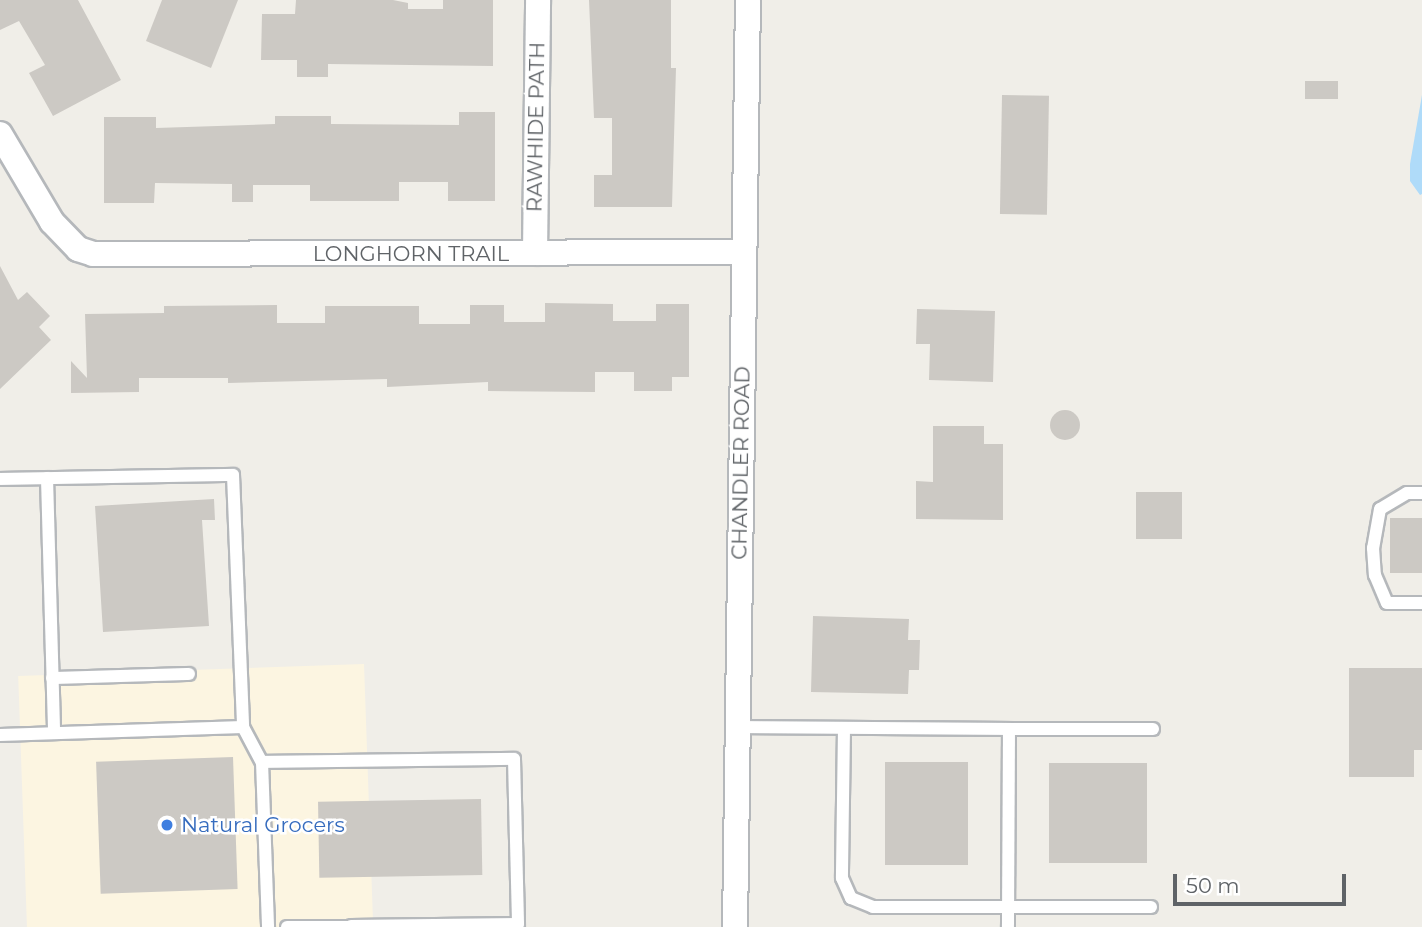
<!DOCTYPE html>
<html>
<head>
<meta charset="utf-8">
<style>
	body { margin:0 }
	#map { position:relative; width:1422px; height:927px; overflow:hidden; background:#f0eee8; font-family:Montserrat,sans-serif }
	div>[style] { position:absolute }
	.commercial>* { inset:0; background:#fcf5e1; transform-origin:0 0 }
	.water>* { inset:0; background:#afdbf9 }
	.building>* { inset:0; background:#ccc9c4; transform-origin:0 0 }
	.round { border-radius:50% }
	.roads { filter:drop-shadow(2px 0 #b5b8bb) drop-shadow(-2px 0 #b5b8bb) drop-shadow(0 2px #b5b8bb) drop-shadow(0 -2px #b5b8bb) }
	.service>* { height:12px; margin:-6px; padding:0 6px; transform-origin:6px; border-radius:6px; background:#fff }
	.minor>* { height:24px; margin:-12px; padding:0 12px; transform-origin:12px; border-radius:12px; background:#fff }
	.dots>* { width:19px; height:19px; translate:-50% -50%; box-sizing:border-box; border:4px solid #fff; border-radius:50% }
	span { translate:-50% -50%; white-space:nowrap; text-align:center; line-height:1.15; -webkit-text-stroke:5px #fff; paint-order:stroke }
	.street-label { font-size:21px; color:#5f6367 }
	.shop-label { font-size:21px; color:#366cbe }
	.left { translate:0 -50%; text-align:left }
	.scale { position:absolute; left:1173px; top:874px; width:173px; height:32px; box-sizing:border-box; border:4px solid #5f6367; border-top:0; padding-left:9px; font-size:21px; line-height:24px; white-space:nowrap; color:#5f6367; -webkit-text-stroke:5px #fff; paint-order:stroke }
</style>
</head>
<body>
<div id="map">
	<div class="commercial">
		<div style="left:364px;top:664px;width:263px;height:346px;rotate:88deg"></div>
	</div>
	<div class="water">
		<div style="clip-path:polygon(1422px 95px,1422px 194px,1420px 195px,1410px 181px,1410px 164px)"></div>
	</div>
	<div class="building">
		<div style="clip-path:polygon(0 0,78px 0,121px 80px,53px 116px,29px 73px,45px 65px,19px 21px,0 30px)"></div>
		<div style="clip-path:polygon(162px 0,238px 0,211px 68px,146px 41px)"></div>
		<div style="clip-path:polygon(296px 0,393px 0,408px 3px,408px 9px,443px 9px,443px 0,493px 0,493px 66px,328px 64px,328px 77px,297px 77px,297px 60px,261px 60px,262px 14px,295px 14px)"></div>
		<div style="clip-path:polygon(589px 0,671px 0,671px 68px,676px 68px,672px 207px,594px 207px,594px 175px,612px 175px,612px 118px,594px 118px)"></div>
		<div style="left:1305px;top:81px;width:33px;height:18px"></div>
		<div style="left:1002px;top:95px;width:47px;height:119px;rotate:1deg"></div>
		<div style="clip-path:polygon(459px 112px,495px 112px,495px 201px,448px 201px,448px 182px,399px 182px,399px 201px,310px 201px,310px 185px,253px 185px,253px 202px,232px 202px,232px 184px,155px 183px,154px 203px,104px 203px,104px 117px,156px 117px,156px 128px,275px 124px,275px 116px,331px 116px,331px 124px,459px 125px)"></div>
		<div style="clip-path:polygon(0 266px,18px 300px,27px 292px,50px 316px,39px 327px,51px 340px,0 389px)"></div>
		<div style="clip-path:polygon(545px 303px,613px 304px,613px 321px,656px 321px,656px 304px,689px 304px,689px 377px,672px 377px,672px 391px,634px 391px,634px 372px,595px 372px,595px 392px,488px 391px,488px 382px,387px 387px,387px 379px,228px 383px,228px 378px,139px 378px,139px 392px,71px 393px,71px 361px,87px 378px,85px 314px,164px 313px,164px 306px,277px 305px,277px 323px,325px 323px,325px 306px,419px 306px,419px 324px,470px 324px,470px 305px,504px 305px,504px 322px,545px 322px)"></div>
		<div style="clip-path:polygon(917px 309px,995px 311px,993px 382px,929px 380px,930px 344px,916px 344px)"></div>
		<div class="round" style="left:1050px;top:410px;width:30px;height:30px"></div>
		<div style="clip-path:polygon(933px 426px,984px 426px,984px 444px,1003px 444px,1003px 520px,916px 519px,916px 481px,933px 482px)"></div>
		<div style="left:1136px;top:492px;width:46px;height:47px"></div>
		<div style="clip-path:polygon(214px 499px,215px 520px,202px 520px,209px 626px,103px 632px,95px 506px)"></div>
		<div style="left:1390px;top:518px;width:32px;height:55px"></div>
		<div style="clip-path:polygon(813px 616px,909px 619px,908px 640px,920px 640px,919px 670px,909px 670px,908px 694px,811px 692px)"></div>
		<div style="clip-path:polygon(1349px 668px,1422px 668px,1422px 750px,1414px 750px,1414px 777px,1349px 777px)"></div>
		<div style="left:233px;top:757px;width:132px;height:137px;rotate:88deg"></div>
		<div style="left:885px;top:762px;width:83px;height:103px"></div>
		<div style="left:1147px;top:763px;width:100px;height:98px;rotate:90deg"></div>
		<div style="left:481px;top:799px;width:76px;height:163px;rotate:89deg"></div>
	</div>
	<div class="roads">
		<div class="service">
			<div style="left:47px;top:478px;width:255px;rotate:88.4deg"></div>
			<div style="left:0;top:479px;width:233px;rotate:-1deg"></div>
			<div style="left:233px;top:475px;width:252px;rotate:87.7deg"></div>
			<div style="left:1422px;top:493px;width:15px;rotate:180deg"></div>
			<div style="left:1407px;top:493px;width:31px;rotate:149deg"></div>
			<div style="left:1380px;top:509px;width:40px;rotate:100deg"></div>
			<div style="left:1373px;top:548px;width:27px;rotate:86deg"></div>
			<div style="left:1375px;top:575px;width:30px;rotate:67deg"></div>
			<div style="left:1387px;top:603px;width:35px"></div>
			<div style="left:52px;top:678px;width:137px;rotate:-1.7deg"></div>
			<div style="left:737px;top:727px;width:272px;rotate:0.4deg"></div>
			<div style="left:1009px;top:729px;width:198px;rotate:90.3deg"></div>
			<div style="left:844px;top:728px;width:150px;rotate:90.8deg"></div>
			<div style="left:842px;top:878px;width:22px;rotate:66deg"></div>
			<div style="left:851px;top:898px;width:24px;rotate:22deg"></div>
			<div style="left:873px;top:907px;width:278px"></div>
			<div style="left:1009px;top:729px;width:144px"></div>
			<div style="left:0;top:735px;width:243px;rotate:-1.9deg"></div>
			<div style="left:243px;top:727px;width:40px;rotate:62deg"></div>
			<div style="left:262px;top:762px;width:165px;rotate:87.9deg"></div>
			<div style="left:262px;top:762px;width:252px;rotate:-0.7deg"></div>
			<div style="left:514px;top:759px;width:165px;rotate:88.6deg"></div>
			<div style="left:518px;top:924px;width:167px;rotate:179.3deg"></div>
			<div style="left:287px;top:927px;width:64px"></div>
		</div>
		<div class="minor">
			<div style="left:0;top:134px;width:102px;rotate:59.4deg"></div>
			<div style="left:52px;top:222px;width:37px;rotate:46deg"></div>
			<div style="left:78px;top:249px;width:16px;rotate:18deg"></div>
			<div style="left:93px;top:254px;width:651px;rotate:-0.18deg"></div>
			<div style="left:535px;top:253px;width:253px;rotate:-89.3deg"></div>
			<div style="left:735px;top:927px;width:927px;rotate:-89.2deg"></div>
		</div>
	</div>
	<div class="dots">
		<div style="left:167px;top:825px;background:#3f7fe0"></div>
	</div>
	<div class="street-label">
		<span style="left:536px;top:127px;rotate:-89deg">RAWHIDE PATH</span>
		<span style="left:411px;top:254px">LONGHORN TRAIL</span>
		<span style="left:741px;top:463px;rotate:-89deg">CHANDLER ROAD</span>
	</div>
	<div class="shop-label">
		<span class="left" style="left:181px;top:825px">Natural Grocers</span>
	</div>
	<div class="scale">50 m</div>
</div>
</body>
</html>
